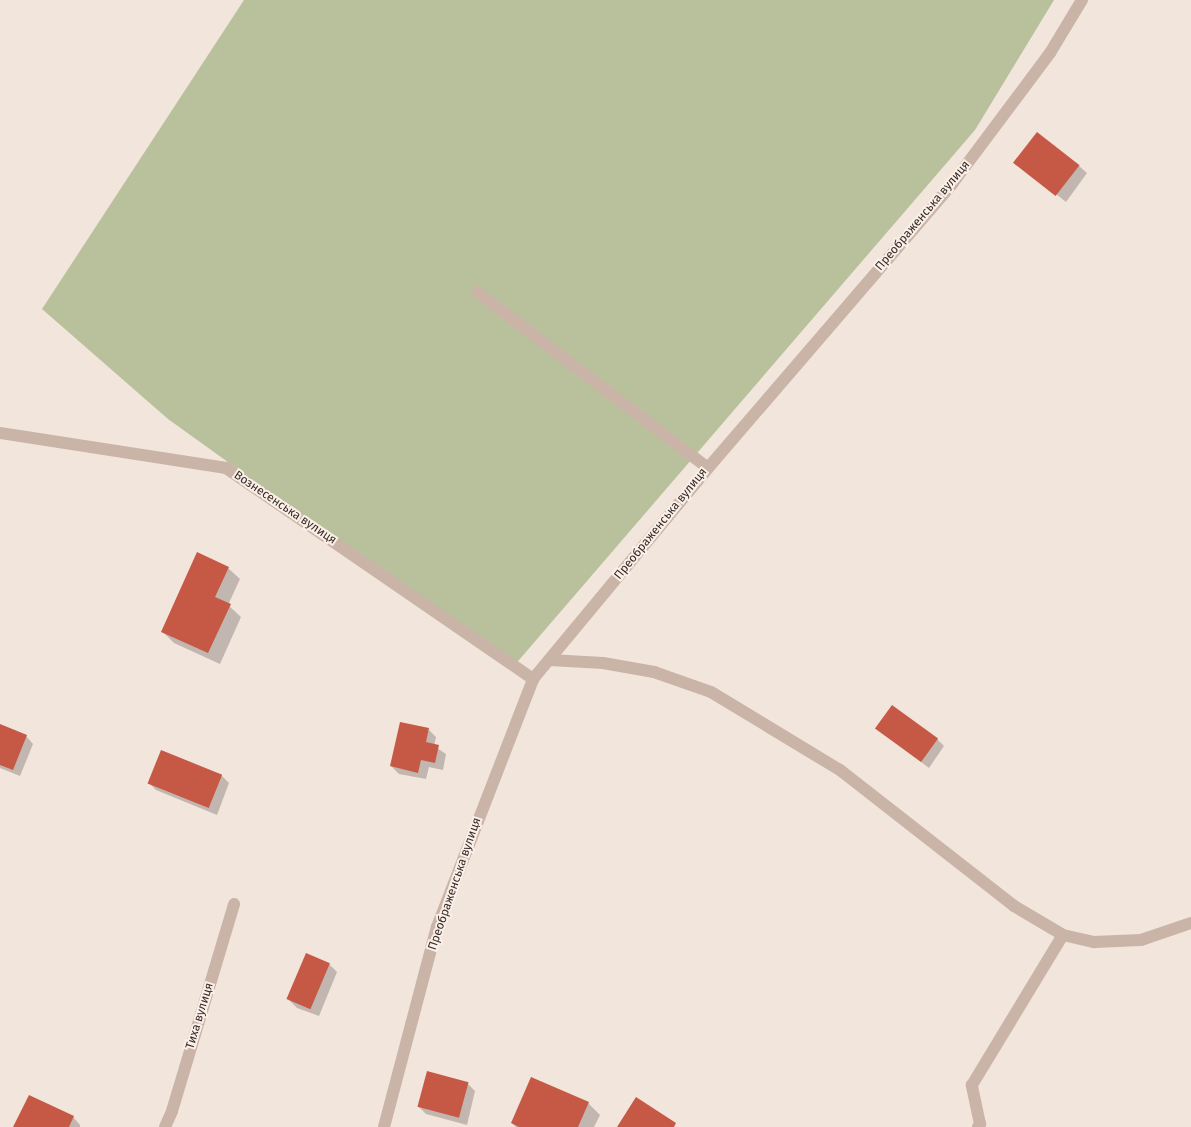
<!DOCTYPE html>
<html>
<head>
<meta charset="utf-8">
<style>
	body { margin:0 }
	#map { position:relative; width:1191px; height:1127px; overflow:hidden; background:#f2e5dc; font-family:"Fira Sans",sans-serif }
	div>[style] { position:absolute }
	.green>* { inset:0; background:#b8c19c }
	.shadow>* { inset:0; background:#0003 }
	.building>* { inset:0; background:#c65946; transform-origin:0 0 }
	.service>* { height:12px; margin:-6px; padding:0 6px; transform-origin:6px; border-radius:6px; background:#cab4a8 }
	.minor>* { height:12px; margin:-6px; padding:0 6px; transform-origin:6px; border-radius:6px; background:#cab4a8 }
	span { translate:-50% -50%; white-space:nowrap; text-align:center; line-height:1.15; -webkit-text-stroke:4px #faf0e8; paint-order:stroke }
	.street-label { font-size:12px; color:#372b28 }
</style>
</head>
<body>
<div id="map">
	<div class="green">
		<div style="clip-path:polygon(244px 0,1054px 0,975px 130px,513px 667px,168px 419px,42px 309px)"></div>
	</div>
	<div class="shadow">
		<div style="clip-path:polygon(1016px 162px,1079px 166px,1087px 173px,1066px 202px)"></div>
		<div style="clip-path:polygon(228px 568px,240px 579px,228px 605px,241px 617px,220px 664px,174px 643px,163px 632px)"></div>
		<div style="clip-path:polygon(0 726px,26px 736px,33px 744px,20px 776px,0 768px)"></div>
		<div style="clip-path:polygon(876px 728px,937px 739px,944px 746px,929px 768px)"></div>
		<div style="clip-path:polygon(429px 730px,436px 737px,434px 746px,446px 754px,443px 770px,429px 767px,426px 779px,399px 774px,391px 766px)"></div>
		<div style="clip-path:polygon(222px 776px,229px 783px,217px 815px,156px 790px,149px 783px)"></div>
		<div style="clip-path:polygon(329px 964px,337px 972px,319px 1016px,297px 1008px,289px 1000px)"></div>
		<div style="clip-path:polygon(468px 1084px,475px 1091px,467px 1125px,426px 1114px,419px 1107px)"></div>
		<div style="clip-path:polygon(588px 1103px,600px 1115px,594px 1127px,516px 1127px,512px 1123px)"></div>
		<div style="clip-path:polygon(73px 1117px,80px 1125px,80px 1127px,15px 1127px)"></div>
	</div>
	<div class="building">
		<div style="left:1037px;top:132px;width:54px;height:39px;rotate:38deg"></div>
		<div style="clip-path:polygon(197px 552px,229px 567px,215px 597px,231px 604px,208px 653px,161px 632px)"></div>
		<div style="left:892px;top:705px;width:57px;height:29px;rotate:36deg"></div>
		<div style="clip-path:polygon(400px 722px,429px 728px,426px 742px,439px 745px,435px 763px,421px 760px,418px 773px,390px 766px)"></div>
		<div style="clip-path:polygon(0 724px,27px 735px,13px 770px,0 765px)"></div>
		<div style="left:161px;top:750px;width:66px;height:36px;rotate:22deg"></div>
		<div style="left:306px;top:953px;width:26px;height:50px;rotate:23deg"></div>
		<div style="left:427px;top:1071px;width:43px;height:37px;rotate:15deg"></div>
		<div style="clip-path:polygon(531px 1077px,589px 1102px,578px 1127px,519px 1127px,511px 1123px)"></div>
		<div style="clip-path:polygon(29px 1095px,74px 1116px,69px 1127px,13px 1127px)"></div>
		<div style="clip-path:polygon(636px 1097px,676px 1123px,674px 1127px,617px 1127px)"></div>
	</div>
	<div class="service">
		<div style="left:477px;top:292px;width:290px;rotate:37.3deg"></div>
	</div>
	<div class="minor">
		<div style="left:0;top:433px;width:229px;rotate:8.8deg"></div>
		<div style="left:226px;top:468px;width:373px;rotate:34.5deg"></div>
		<div style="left:550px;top:660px;width:53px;rotate:3.2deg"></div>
		<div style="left:603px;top:663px;width:52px;rotate:10deg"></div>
		<div style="left:654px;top:672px;width:60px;rotate:19.3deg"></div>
		<div style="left:711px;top:692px;width:151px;rotate:31.2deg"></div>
		<div style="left:840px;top:770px;width:221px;rotate:38deg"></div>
		<div style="left:1014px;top:906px;width:57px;rotate:30.6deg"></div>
		<div style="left:1063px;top:935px;width:32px;rotate:13deg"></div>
		<div style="left:1094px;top:942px;width:47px;rotate:-2.4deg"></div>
		<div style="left:1141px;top:940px;width:53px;rotate:-18.8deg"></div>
		<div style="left:165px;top:1127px;width:17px;rotate:-66deg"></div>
		<div style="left:172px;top:1111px;width:216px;rotate:-73.3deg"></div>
		<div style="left:384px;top:1127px;width:207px;rotate:-75.2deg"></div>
		<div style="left:437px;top:927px;width:266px;rotate:-68.8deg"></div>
		<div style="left:533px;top:679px;width:274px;rotate:-50.3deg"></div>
		<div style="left:708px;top:468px;width:374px;rotate:-49.3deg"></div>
		<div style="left:952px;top:184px;width:164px;rotate:-53.2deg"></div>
		<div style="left:1050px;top:53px;width:62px;rotate:-58.9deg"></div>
		<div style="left:978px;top:1127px;width:4px;rotate:-56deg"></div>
		<div style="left:980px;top:1124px;width:40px;rotate:-102deg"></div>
		<div style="left:972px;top:1085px;width:175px;rotate:-58.8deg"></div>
	</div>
	<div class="street-label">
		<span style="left:923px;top:216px;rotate:-50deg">Преображенська вулиця</span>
		<span style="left:285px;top:508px;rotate:34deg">Вознесенська вулиця</span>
		<span style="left:661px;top:524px;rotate:-51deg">Преображенська вулиця</span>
		<span style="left:455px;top:884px;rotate:-71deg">Преображенська вулиця</span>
		<span style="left:200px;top:1016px;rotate:-73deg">Тиха вулиця</span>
	</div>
</div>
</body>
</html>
